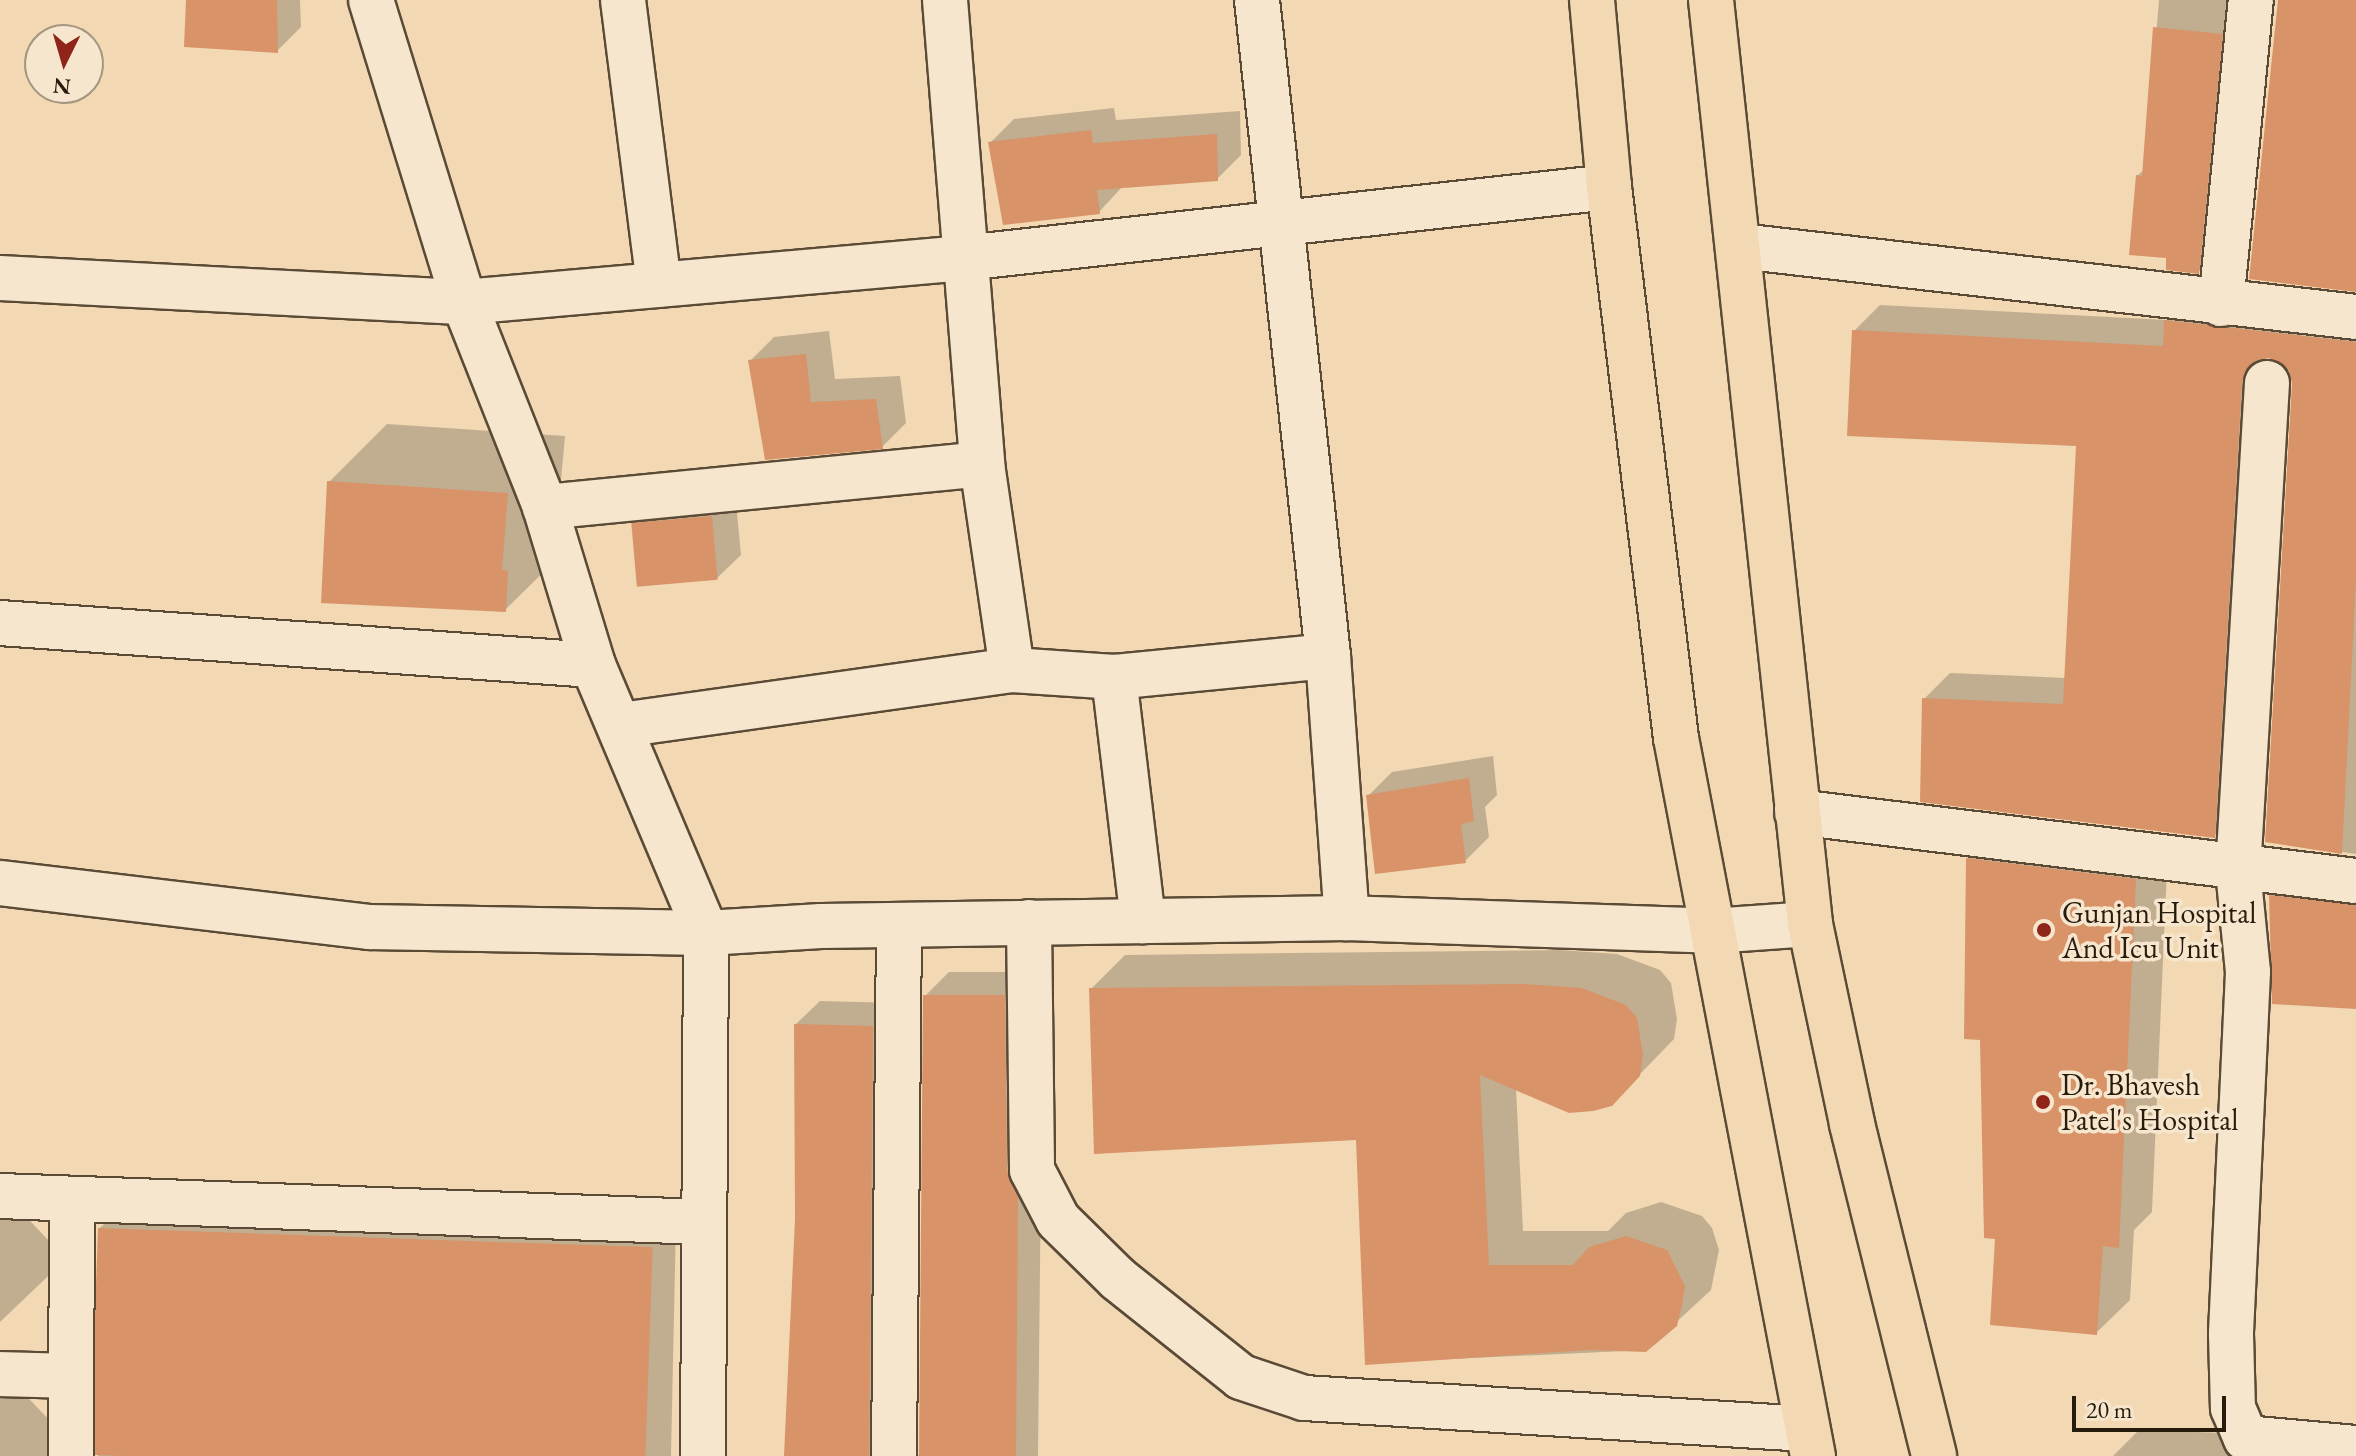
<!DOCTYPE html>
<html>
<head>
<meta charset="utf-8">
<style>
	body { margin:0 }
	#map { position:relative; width:2356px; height:1456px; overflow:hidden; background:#f2d9b4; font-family:"EB Garamond",serif }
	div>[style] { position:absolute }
	.shadow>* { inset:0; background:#0003 }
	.building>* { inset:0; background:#d89369; transform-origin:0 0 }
	.roads { filter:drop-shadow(2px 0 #5a4a36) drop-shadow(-2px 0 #5a4a36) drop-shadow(0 2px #5a4a36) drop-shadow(0 -2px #5a4a36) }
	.minor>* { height:44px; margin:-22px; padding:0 22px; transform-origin:22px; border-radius:22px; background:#f7e6ce }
	.highway>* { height:44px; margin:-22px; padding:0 22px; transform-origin:22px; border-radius:22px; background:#f2d9b4 }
	.dots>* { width:22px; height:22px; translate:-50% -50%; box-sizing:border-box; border:4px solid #f7e6ce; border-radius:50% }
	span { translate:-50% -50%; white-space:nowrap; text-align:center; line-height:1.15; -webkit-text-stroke:7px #f7e6ce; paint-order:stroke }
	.poi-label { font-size:30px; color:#271b0c }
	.left { translate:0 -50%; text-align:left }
	.north { position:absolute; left:24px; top:24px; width:80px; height:80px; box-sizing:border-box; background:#f7e6ce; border:2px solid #a49580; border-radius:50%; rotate:185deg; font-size:22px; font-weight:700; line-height:32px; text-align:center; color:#271b0c }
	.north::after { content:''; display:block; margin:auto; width:28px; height:36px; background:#8f2418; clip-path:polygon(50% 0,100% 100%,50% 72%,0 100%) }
	.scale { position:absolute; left:2072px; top:1396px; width:154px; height:36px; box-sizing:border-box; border:4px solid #271b0c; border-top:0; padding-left:10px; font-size:24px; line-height:28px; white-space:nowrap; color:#271b0c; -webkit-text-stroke:6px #f7e6ce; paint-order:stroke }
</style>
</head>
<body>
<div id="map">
	<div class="shadow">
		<div style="clip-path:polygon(188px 0,300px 0,301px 27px,277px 51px)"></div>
		<div style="clip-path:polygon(2159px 0,2248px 0,2224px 246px,2198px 272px,2168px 256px,2137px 176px,2145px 169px)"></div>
		<div style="clip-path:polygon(1114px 108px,1116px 120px,1240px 111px,1241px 155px,1217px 179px,1123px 186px,1099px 212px,990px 143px,1014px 119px)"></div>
		<div style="clip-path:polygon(2192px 295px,2299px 335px,2356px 341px,2356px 854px,2267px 840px,2294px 384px,2291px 370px,2267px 357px,2240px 810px,2214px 836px,1924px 699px,1950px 673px,2066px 678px,2078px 444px,1854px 331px,1880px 305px,2167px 320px)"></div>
		<div style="clip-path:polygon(829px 331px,835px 379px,900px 376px,906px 423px,882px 447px,767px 458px,750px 361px,774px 337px)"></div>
		<div style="clip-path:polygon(387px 424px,565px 436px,558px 513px,563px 553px,505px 610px,329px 482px)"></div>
		<div style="clip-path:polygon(735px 493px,741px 555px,717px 578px,634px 524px,657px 501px)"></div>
		<div style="clip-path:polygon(1493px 756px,1497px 795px,1485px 807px,1489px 837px,1465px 861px,1368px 796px,1392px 772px)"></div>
		<div style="clip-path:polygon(2002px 826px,2168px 846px,2152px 1212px,2134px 1230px,2130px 1300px,2096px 1333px,1997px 1237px,1968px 859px)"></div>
		<div style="clip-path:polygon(2296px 870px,2356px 878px,2356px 1008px,2271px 896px)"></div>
		<div style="clip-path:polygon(1560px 950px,1617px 954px,1660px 970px,1671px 983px,1677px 1019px,1674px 1039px,1611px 1104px,1516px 1088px,1523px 1231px,1608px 1231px,1626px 1213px,1661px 1202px,1702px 1216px,1712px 1228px,1719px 1250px,1711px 1290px,1646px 1350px,1367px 1363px,1358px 1138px,1091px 989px,1125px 955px)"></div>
		<div style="clip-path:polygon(949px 972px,1028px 972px,1041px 1172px,1038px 1456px,786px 1456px,797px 1219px,796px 1024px,820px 1001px,896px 1003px,904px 1454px,921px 1455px,925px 996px)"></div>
		<div style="clip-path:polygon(0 1189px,66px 1259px,0 1322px)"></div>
		<div style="clip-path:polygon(124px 1205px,676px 1222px,671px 1456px,98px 1456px,100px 1228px)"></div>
		<div style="clip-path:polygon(0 1368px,70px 1442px,56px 1456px,0 1456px)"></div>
		<div style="clip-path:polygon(2139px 1430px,2341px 1437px,2340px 1456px,2113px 1456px)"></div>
	</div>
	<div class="building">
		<div style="clip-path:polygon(186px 0,277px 0,278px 53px,184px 47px)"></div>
		<div style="clip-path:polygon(2278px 0,2356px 0,2356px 292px,2249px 279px)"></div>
		<div style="clip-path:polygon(2153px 27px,2223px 34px,2199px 274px,2166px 270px,2166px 258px,2129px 255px,2136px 175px,2142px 176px)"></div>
		<div style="clip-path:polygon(1091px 130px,1093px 143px,1217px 134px,1218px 181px,1097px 190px,1100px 214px,1003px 225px,988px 142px)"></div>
		<div style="clip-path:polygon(2164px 320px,2356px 342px,2356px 580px,2342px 854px,2265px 842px,2292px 384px,2289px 371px,2269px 358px,2255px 361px,2242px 382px,2215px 838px,1920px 802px,1922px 698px,2063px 704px,2076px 446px,1847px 436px,1852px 330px,2163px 346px)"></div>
		<div style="clip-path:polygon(806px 354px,811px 402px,876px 399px,883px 449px,765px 460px,748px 360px)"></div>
		<div style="clip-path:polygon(327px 481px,508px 493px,502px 570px,508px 571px,506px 612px,321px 603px)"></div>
		<div style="left:712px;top:516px;width:64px;height:81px;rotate:85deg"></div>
		<div style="clip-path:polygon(1469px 778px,1474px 821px,1461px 824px,1466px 863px,1375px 874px,1366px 795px)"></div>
		<div style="clip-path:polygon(1966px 858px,2136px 879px,2119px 1248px,2103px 1246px,2097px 1335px,1990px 1325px,1995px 1239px,1984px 1238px,1980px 1040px,1964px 1039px)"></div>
		<div style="clip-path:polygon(2269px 895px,2356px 905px,2356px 1009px,2272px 1004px)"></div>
		<div style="clip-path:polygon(1524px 984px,1582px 988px,1626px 1005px,1637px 1018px,1643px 1055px,1640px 1076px,1612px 1106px,1593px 1111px,1569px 1113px,1480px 1075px,1489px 1265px,1573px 1265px,1589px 1247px,1626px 1236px,1667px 1250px,1685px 1286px,1682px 1305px,1677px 1326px,1646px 1352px,1588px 1350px,1365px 1365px,1356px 1140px,1094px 1154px,1089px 988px)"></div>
		<div style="clip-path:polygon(923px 995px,1005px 995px,1007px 1170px,1018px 1197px,1016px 1456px,919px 1456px)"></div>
		<div style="clip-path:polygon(794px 1024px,873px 1026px,869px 1456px,784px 1456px,795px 1219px)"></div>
		<div style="left:98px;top:1228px;width:555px;height:227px;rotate:2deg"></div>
	</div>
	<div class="roads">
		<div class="minor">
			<div style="left:371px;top:0;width:316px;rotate:72.9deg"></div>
			<div style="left:464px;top:302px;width:220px;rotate:68.4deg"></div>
			<div style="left:545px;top:507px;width:165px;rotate:73.1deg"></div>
			<div style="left:593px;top:665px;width:291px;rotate:67.1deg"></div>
			<div style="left:706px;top:933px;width:523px;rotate:90.33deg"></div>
			<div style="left:623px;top:0;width:287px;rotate:82.8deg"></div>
			<div style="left:945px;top:0;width:465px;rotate:85.4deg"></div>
			<div style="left:982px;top:464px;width:208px;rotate:81.7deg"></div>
			<div style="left:1257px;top:0;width:660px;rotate:83.82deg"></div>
			<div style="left:1328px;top:656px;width:263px;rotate:85.9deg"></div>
			<div style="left:1740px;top:246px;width:620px;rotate:6.57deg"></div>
			<div style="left:0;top:278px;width:465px;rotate:3deg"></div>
			<div style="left:464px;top:302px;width:502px;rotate:-5.03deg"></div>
			<div style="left:964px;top:258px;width:649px;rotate:-6.28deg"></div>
			<div style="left:2221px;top:304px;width:305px;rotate:-84.4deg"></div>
			<div style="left:2267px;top:383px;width:488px;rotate:93.4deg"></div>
			<div style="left:2238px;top:870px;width:102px;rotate:84.4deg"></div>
			<div style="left:2248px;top:972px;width:362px;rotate:92.7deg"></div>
			<div style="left:2231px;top:1334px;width:74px;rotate:88.5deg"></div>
			<div style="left:2233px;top:1408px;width:33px;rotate:67deg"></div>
			<div style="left:2246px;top:1438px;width:110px;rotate:5.2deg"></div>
			<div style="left:545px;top:507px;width:439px;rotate:-5.6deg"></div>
			<div style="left:0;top:623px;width:594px;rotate:4.05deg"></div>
			<div style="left:1114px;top:677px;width:246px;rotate:83.2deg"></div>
			<div style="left:621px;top:725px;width:395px;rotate:-8deg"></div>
			<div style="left:1012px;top:670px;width:102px;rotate:3.9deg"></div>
			<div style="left:1114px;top:677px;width:215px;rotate:-5.6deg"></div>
			<div style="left:1797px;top:812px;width:563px;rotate:7.04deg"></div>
			<div style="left:0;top:883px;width:372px;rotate:6.8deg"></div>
			<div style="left:369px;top:927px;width:337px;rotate:1deg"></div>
			<div style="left:706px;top:933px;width:115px;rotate:-3.5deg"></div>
			<div style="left:821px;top:926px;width:526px;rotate:-0.87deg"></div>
			<div style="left:1347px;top:918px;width:365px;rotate:2deg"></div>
			<div style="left:1712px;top:931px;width:98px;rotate:-4.1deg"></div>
			<div style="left:1029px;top:922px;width:248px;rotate:89.3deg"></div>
			<div style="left:1032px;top:1170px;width:56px;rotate:62.5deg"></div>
			<div style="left:1058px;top:1220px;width:84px;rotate:44.5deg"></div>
			<div style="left:1118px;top:1279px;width:157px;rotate:38.5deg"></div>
			<div style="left:1241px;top:1377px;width:66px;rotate:18.4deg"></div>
			<div style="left:1304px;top:1398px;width:504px;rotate:3.53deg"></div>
			<div style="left:0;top:1196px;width:702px;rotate:2.12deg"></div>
			<div style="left:0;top:1374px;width:70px;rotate:1.6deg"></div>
			<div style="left:71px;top:1456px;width:256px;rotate:-89.8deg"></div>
			<div style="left:894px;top:1456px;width:531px;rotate:-89.46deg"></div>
		</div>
		<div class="highway">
			<div style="left:1592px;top:0;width:188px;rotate:84.8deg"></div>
			<div style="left:1609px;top:187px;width:555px;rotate:83.07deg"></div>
			<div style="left:1676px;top:738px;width:731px;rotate:79.2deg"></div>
			<div style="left:1711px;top:0;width:929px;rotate:83.88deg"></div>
			<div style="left:1810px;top:924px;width:204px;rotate:78.1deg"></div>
			<div style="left:1852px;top:1124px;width:342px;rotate:76.1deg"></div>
		</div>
	</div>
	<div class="dots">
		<div style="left:2044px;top:930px;background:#8f2418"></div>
		<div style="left:2043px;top:1102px;background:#8f2418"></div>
	</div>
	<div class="poi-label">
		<span class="left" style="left:2062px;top:930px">Gunjan Hospital<br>And Icu Unit</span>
		<span class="left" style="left:2061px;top:1102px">Dr. Bhavesh<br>Patel's Hospital</span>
	</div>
	<div class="north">N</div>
	<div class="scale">20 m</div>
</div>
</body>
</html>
